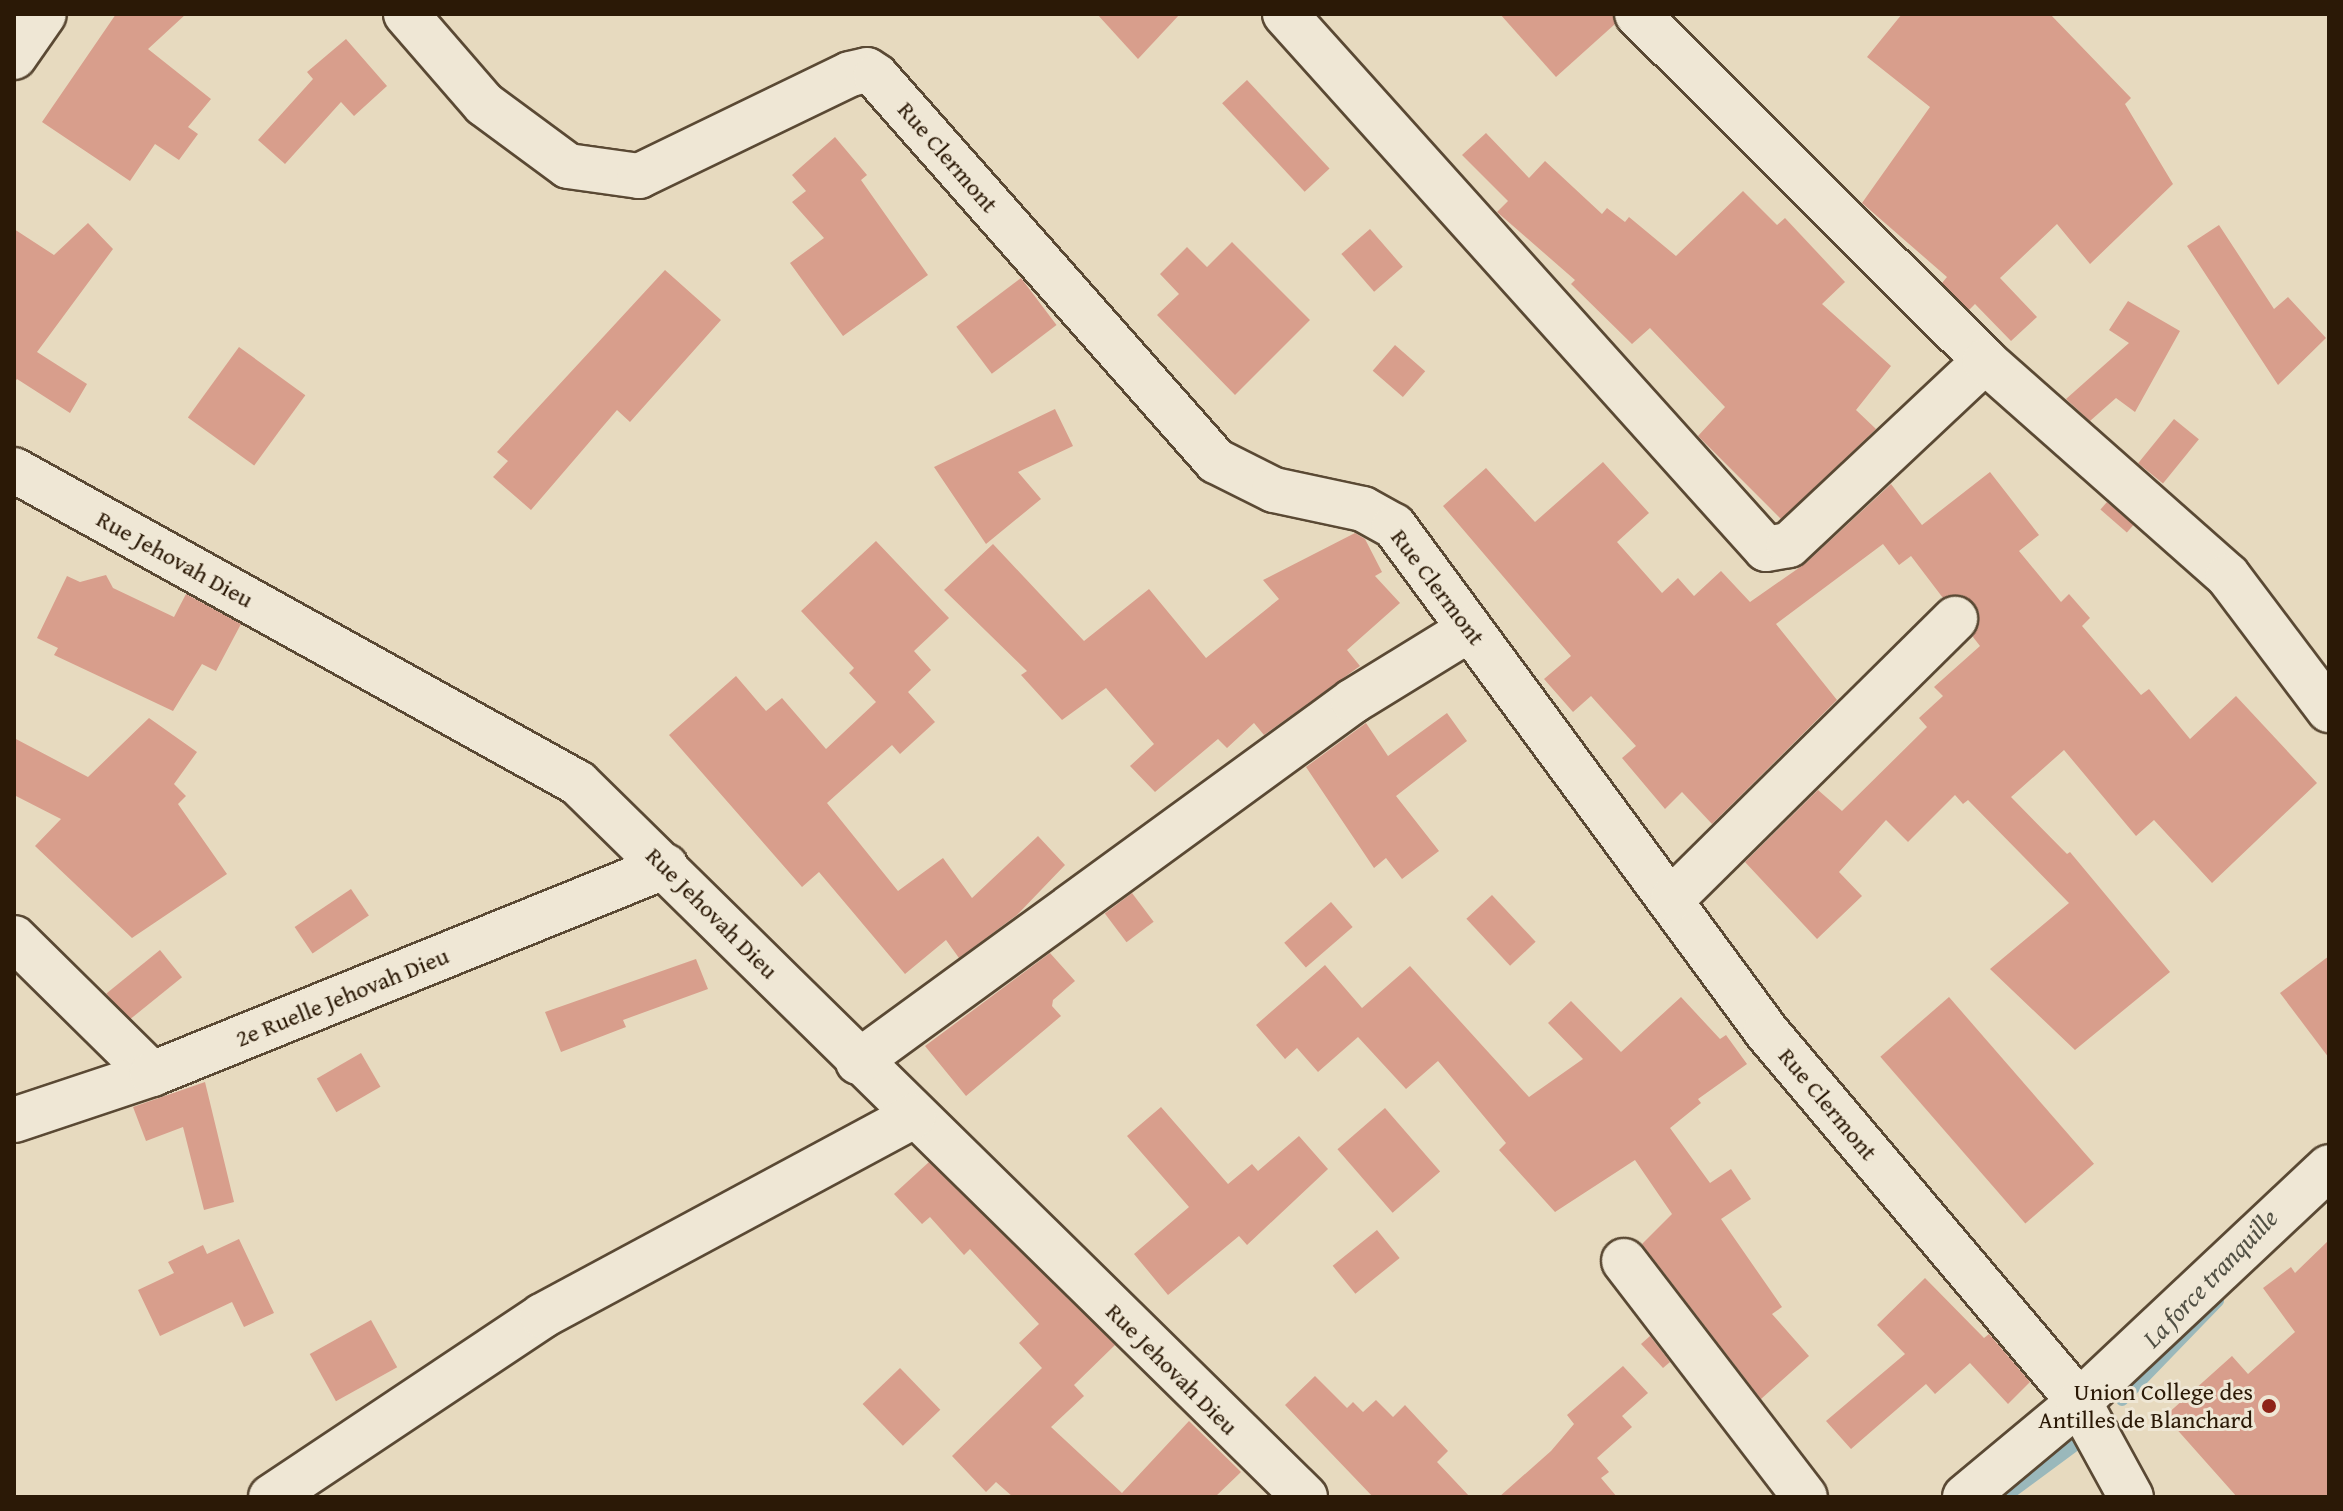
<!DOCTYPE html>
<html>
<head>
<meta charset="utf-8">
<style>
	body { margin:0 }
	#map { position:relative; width:2343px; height:1511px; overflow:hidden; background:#e7dabf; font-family:"Gentium Book Plus",serif }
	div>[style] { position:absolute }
	.stream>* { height:12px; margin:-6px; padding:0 6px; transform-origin:6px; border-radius:6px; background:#9ab8bb }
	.building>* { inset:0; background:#d89e8c; transform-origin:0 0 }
	.roads { filter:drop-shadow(2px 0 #5a4934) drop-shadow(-2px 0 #5a4934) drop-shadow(0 2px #5a4934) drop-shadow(0 -2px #5a4934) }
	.street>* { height:44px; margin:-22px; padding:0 22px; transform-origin:22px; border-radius:22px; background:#efe7d5 }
	.secondary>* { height:44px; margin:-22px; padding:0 22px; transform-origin:22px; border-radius:22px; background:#efe7d5 }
	.dots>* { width:22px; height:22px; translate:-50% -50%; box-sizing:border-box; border:4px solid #efe7d5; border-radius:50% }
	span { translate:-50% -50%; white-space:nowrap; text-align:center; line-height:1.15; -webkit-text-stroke:6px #efe7d5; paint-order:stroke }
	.street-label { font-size:24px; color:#2b1906 }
	.poi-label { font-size:24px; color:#2b1906 }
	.right { translate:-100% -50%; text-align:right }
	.water-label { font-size:26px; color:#525145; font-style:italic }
	.frame { position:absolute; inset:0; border:16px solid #2b1906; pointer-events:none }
</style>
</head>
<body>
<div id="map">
	<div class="stream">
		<div style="left:2122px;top:1400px;width:138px;rotate:-45.9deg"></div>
		<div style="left:2005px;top:1497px;width:91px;rotate:-36.5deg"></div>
	</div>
	<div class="building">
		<div style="clip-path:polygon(116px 14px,186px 14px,148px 49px,211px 99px,188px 127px,198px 134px,179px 160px,155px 144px,130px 181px,42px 122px)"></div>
		<div style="clip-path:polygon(1097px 14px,1180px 14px,1138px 59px)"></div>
		<div style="clip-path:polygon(1500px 14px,1613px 14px,1615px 24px,1556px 77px)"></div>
		<div style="clip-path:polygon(1902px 14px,2050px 14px,2131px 98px,2125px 104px,2173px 184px,2090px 264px,2057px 224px,2000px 278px,2037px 317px,2011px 341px,1975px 304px,1969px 310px,1942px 283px,1947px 277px,1862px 203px,1930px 107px,1867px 57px)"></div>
		<div style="clip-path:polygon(346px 39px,387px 86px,354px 116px,341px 102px,285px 164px,258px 140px,313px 79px,307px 72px)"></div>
		<div style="left:1247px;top:80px;width:121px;height:34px;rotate:47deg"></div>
		<div style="clip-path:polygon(1486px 133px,1529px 178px,1545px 161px,1602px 214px,1607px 208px,1625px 222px,1629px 217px,1676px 256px,1743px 191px,1777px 225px,1785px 218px,1845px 282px,1822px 304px,1891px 366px,1856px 410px,1876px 429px,1781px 519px,1698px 436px,1725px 407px,1650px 328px,1632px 344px,1571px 284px,1575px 280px,1497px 212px,1508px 201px,1462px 155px)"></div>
		<div style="clip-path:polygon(835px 137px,867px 175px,861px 180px,928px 275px,843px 336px,790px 263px,824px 238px,792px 202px,806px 191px,792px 175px)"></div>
		<div style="clip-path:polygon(88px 223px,113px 249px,37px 352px,87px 384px,70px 413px,17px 379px,14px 383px,14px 229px,54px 255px)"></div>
		<div style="clip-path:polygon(2219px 225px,2274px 309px,2288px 297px,2326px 338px,2278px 385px,2187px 246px)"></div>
		<div style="left:1370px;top:229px;width:50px;height:38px;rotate:49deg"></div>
		<div style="clip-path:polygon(1232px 242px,1310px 320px,1235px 395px,1157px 315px,1179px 294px,1160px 274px,1187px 247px,1207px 267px)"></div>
		<div style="clip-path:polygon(665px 270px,721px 320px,630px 422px,617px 410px,531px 510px,493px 477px,508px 461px,497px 452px)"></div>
		<div style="left:1021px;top:278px;width:59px;height:81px;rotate:53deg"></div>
		<div style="clip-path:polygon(2128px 301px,2180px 331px,2135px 412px,2116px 398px,2090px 421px,2066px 399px,2129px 343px,2109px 330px)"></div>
		<div style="left:1395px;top:345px;width:40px;height:34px;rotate:41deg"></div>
		<div style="left:239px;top:347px;width:82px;height:87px;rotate:36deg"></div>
		<div style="clip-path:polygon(1055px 409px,1073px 446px,1018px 472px,1041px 499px,986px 544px,934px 467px)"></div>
		<div style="left:2174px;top:419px;width:32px;height:57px;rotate:39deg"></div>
		<div style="clip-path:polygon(1603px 462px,1649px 513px,1617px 542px,1662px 593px,1678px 578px,1694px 596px,1721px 571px,1750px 602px,1806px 563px,1891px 484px,1922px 525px,1990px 472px,2039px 535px,2019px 551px,2061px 602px,2069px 594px,2090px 618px,2082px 626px,2141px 695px,2149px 689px,2190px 739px,2236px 696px,2317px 783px,2212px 883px,2154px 820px,2136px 836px,2064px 750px,2011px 797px,2067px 854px,2070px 852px,2170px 972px,2075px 1050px,1990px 969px,2069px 903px,1968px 800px,1963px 804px,1955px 795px,1908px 842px,1886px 820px,1839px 872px,1862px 896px,1817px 939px,1745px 862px,1818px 790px,1842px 811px,1927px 727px,1919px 718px,1943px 696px,1934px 687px,1980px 646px,1973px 637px,1979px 612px,1962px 595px,1943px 598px,1911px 556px,1899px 565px,1883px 544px,1776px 624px,1837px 700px,1712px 824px,1682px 792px,1665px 809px,1622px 758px,1636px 746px,1591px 696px,1573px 712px,1544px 679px,1571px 656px,1443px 506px,1486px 468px,1535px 522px)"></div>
		<div style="left:2107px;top:502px;width:35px;height:10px;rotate:41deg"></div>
		<div style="clip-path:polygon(1355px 533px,1365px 539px,1382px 572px,1375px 576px,1400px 603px,1347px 650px,1360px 666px,1264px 735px,1254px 723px,1227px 748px,1218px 739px,1155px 792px,1130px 766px,1154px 744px,1106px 688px,1062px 720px,1021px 675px,1027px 671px,944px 590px,993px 544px,1084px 641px,1149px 589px,1206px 658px,1279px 599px,1263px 580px)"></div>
		<div style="clip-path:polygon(876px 541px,949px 618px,914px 651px,931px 670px,908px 692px,935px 722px,900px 754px,892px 745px,827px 803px,898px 891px,943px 858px,972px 898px,1038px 836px,1065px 865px,1017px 915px,959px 958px,946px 940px,905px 974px,819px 872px,802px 887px,669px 735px,736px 676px,766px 711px,782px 698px,826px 749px,876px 702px,849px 673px,854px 668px,801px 611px)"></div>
		<div style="clip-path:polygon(106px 575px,113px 588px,174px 617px,186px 594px,241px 624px,216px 671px,202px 664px,173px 711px,54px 655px,58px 648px,37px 638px,67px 576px,80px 582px)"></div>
		<div style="clip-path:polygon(1447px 713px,1467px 741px,1396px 796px,1439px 851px,1402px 879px,1386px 858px,1374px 868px,1306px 767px,1366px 723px,1388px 756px)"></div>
		<div style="clip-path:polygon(149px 718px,197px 752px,174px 784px,186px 796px,178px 804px,227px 874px,132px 938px,35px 846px,61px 819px,14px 795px,14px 738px,88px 777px)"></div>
		<div style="left:351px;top:889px;width:32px;height:68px;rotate:56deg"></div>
		<div style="left:1132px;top:893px;width:36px;height:34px;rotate:53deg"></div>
		<div style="left:1492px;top:895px;width:64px;height:35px;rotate:47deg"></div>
		<div style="left:1331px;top:902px;width:33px;height:62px;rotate:49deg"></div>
		<div style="left:160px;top:950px;width:35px;height:69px;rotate:51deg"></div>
		<div style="clip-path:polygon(1050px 953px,1075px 981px,1053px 1000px,1052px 1006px,1061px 1016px,966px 1096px,925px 1046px)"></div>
		<div style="clip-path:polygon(2329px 956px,2329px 1058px,2280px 993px)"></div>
		<div style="clip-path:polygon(696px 959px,708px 989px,623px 1020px,626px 1027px,561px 1052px,545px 1012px)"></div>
		<div style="clip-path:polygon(1325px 965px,1362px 1008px,1410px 966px,1529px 1097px,1583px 1059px,1548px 1023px,1571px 1001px,1621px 1052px,1681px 997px,1720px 1039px,1726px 1035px,1747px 1064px,1698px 1099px,1701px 1103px,1670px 1128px,1710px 1183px,1731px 1169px,1751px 1199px,1721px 1219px,1782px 1307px,1772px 1314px,1809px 1356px,1761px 1399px,1642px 1244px,1672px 1214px,1635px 1160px,1555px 1212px,1499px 1150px,1506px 1143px,1438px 1061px,1406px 1089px,1358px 1037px,1318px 1072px,1297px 1048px,1285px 1059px,1256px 1025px)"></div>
		<div style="left:1949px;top:997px;width:221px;height:91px;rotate:49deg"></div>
		<div style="left:361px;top:1053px;width:39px;height:51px;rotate:60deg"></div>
		<div style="clip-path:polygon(205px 1082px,234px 1202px,204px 1210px,183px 1127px,146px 1141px,133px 1107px)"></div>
		<div style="clip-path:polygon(1161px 1107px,1228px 1184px,1252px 1164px,1258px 1171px,1299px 1136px,1328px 1169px,1247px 1245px,1239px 1236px,1168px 1295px,1134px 1254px,1189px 1207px,1127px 1136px)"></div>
		<div style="left:1385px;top:1108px;width:84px;height:63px;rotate:49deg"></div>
		<div style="clip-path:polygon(929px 1162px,1115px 1345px,1074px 1385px,1084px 1396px,1051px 1427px,1122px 1493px,1189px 1421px,1241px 1472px,1215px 1497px,1013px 1497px,996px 1482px,986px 1492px,952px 1456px,1042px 1368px,1019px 1343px,1039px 1324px,970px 1249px,964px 1255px,930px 1217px,922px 1224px,894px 1194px)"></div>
		<div style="left:1377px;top:1230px;width:36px;height:57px;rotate:51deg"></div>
		<div style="clip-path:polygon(239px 1239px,274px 1313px,244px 1327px,232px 1302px,160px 1336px,138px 1290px,174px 1273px,168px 1262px,203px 1245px,207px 1254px)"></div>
		<div style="clip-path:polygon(2329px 1240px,2329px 1497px,2237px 1497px,2165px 1416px,2232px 1356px,2248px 1374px,2295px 1332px,2263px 1288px,2291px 1267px,2295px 1273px)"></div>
		<div style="clip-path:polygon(1925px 1278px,1984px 1338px,1989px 1334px,2030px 1382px,2008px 1404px,1970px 1363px,1935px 1394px,1926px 1384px,1851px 1449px,1826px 1421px,1905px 1354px,1877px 1325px)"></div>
		<div style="left:371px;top:1320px;width:54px;height:70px;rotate:61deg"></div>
		<div style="clip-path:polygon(1650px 1336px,1670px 1362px,1663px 1368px,1641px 1344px)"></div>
		<div style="clip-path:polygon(1623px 1366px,1648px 1393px,1622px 1416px,1632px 1427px,1597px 1458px,1609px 1472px,1601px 1478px,1617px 1497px,1499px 1497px,1551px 1451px,1574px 1424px,1567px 1415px)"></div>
		<div style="left:900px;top:1368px;width:58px;height:52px;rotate:46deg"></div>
		<div style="clip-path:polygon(1315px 1376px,1347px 1408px,1353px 1402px,1363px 1412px,1376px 1400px,1393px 1417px,1405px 1405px,1448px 1451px,1437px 1462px,1470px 1497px,1373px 1497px,1285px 1405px)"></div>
	</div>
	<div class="roads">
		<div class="street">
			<div style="left:406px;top:14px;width:119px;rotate:49.1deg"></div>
			<div style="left:484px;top:104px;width:104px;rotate:36.4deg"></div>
			<div style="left:568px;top:166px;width:72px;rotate:8deg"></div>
			<div style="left:639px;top:176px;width:234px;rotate:-25.8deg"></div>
			<div style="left:850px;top:74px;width:17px;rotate:-13deg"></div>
			<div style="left:867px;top:70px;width:11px;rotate:34deg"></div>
			<div style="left:876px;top:76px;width:514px;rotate:48.55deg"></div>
			<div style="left:1216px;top:461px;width:65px;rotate:26.6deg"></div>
			<div style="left:1274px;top:490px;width:91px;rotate:12.1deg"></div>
			<div style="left:1363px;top:509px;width:35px;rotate:29deg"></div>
			<div style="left:1394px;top:526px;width:627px;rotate:53.62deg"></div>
			<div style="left:1766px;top:1031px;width:485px;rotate:49.8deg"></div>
			<div style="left:2079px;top:1402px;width:108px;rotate:61.3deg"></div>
			<div style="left:1285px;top:14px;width:719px;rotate:48.04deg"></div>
			<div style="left:1766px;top:549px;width:23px;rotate:-10deg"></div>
			<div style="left:1789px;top:545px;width:269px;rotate:-43.2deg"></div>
			<div style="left:1637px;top:14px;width:491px;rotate:44.9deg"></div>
			<div style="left:1985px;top:361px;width:324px;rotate:41.5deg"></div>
			<div style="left:2228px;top:576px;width:168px;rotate:53deg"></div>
			<div style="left:14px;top:57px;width:52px;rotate:-55.1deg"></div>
			<div style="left:14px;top:470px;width:645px;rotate:29.03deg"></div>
			<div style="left:578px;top:783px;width:1019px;rotate:44.48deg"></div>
			<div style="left:1673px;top:898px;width:397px;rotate:-44.7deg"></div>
			<div style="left:14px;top:938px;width:194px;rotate:44.6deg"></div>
			<div style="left:858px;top:1062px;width:613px;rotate:-36.1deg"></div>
			<div style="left:1353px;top:701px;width:137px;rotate:-31.6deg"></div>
			<div style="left:14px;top:1120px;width:145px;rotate:-18.4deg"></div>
			<div style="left:152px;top:1074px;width:554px;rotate:-22.03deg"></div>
			<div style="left:1624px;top:1261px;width:297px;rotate:52.5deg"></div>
			<div style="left:271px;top:1497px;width:326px;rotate:-33.7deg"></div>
			<div style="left:542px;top:1316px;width:422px;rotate:-28.3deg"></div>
		</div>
		<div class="secondary">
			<div style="left:1965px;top:1497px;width:148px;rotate:-39.8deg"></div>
			<div style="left:2079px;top:1402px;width:343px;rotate:-43.2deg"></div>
		</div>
	</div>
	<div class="dots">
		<div style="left:2269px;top:1406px;background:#8f2418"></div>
	</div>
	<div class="street-label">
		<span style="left:948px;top:157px;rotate:49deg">Rue Clermont</span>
		<span style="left:175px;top:559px;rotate:29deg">Rue Jehovah Dieu</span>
		<span style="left:1438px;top:587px;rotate:53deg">Rue Clermont</span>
		<span style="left:712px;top:913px;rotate:45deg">Rue Jehovah Dieu</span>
		<span style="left:342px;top:997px;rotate:-22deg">2e Ruelle Jehovah Dieu</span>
		<span style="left:1828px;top:1104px;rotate:50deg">Rue Clermont</span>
		<span style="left:1172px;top:1369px;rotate:45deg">Rue Jehovah Dieu</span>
	</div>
	<div class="poi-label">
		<span class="right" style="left:2253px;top:1406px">Union College des<br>Antilles de Blanchard</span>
	</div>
	<div class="water-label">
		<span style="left:2210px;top:1278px;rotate:-46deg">La force tranquille</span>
	</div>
	<div class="frame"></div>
</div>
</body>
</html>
